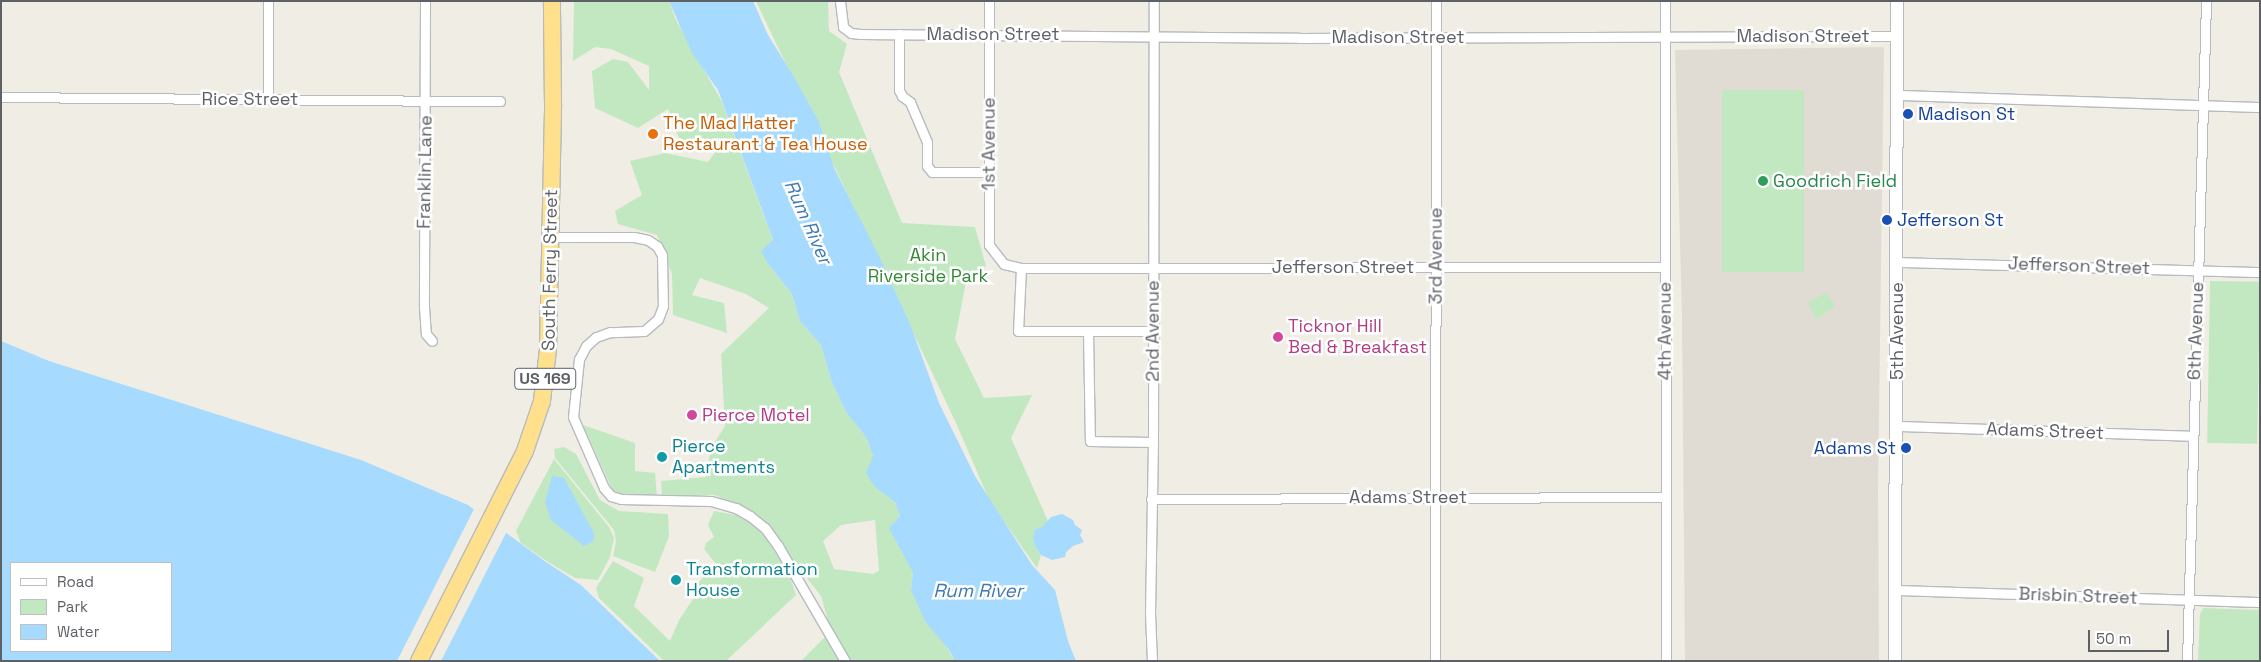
<!DOCTYPE html>
<html>
<head>
<meta charset="utf-8">
<style>
	body { margin:0 }
	#map { position:relative; width:2261px; height:662px; overflow:hidden; background:#f0ede5; font-family:"Space Grotesk",sans-serif }
	div>[style] { position:absolute }
	.education>* { inset:0; background:#e0dcd3 }
	.green>* { inset:0; background:#c2e8c1; transform-origin:0 0 }
	.water>* { inset:0; background:#a6daff }
	.pier>* { inset:0; background:#f0ede5 }
	.roads { filter:drop-shadow(1px 0 #b7bbbf) drop-shadow(-1px 0 #b7bbbf) drop-shadow(0 1px #b7bbbf) drop-shadow(0 -1px #b7bbbf) }
	.street>* { height:9px; margin:-4.5px; padding:0 4.5px; transform-origin:4.5px; border-radius:4.5px; background:#fff }
	.secondary>* { height:12px; margin:-6px; padding:0 6px; transform-origin:6px; border-radius:6px; background:#fff }
	.highway>* { height:16px; margin:-8px; padding:0 8px; transform-origin:8px; border-radius:8px; background:#ffe08d }
	.dots>* { width:14px; height:14px; translate:-50% -50%; box-sizing:border-box; border:2px solid #fff; border-radius:50% }
	span { translate:-50% -50%; white-space:nowrap; text-align:center; line-height:1.15; -webkit-text-stroke:5px #fff; paint-order:stroke }
	.shield-label span { padding:1px 4px; background:#fff; border:1px solid; border-radius:4px; -webkit-text-stroke-width:0 }
	.shield-label { font-size:16px; color:#5d6166; font-weight:700 }
	.street-label { font-size:18px; color:#5d6166 }
	.transit-label { font-size:18px; color:#164399 }
	.left { translate:0 -50%; text-align:left }
	.right { translate:-100% -50%; text-align:right }
	.food-label { font-size:18px; color:#c56008 }
	.leisure-label { font-size:18px; color:#27864d }
	.park-label { font-size:18px; color:#338735 }
	.hotel-label { font-size:18px; color:#b23c85 }
	.culture-label { font-size:18px; color:#0d838f }
	.water-label { font-size:19px; color:#3f7ab5; font-style:italic }
	.frame { position:absolute; inset:0; border:2px solid #5d6166; pointer-events:none }
	.legend { position:absolute; left:10px; top:562px; width:162px; height:90px; box-sizing:border-box; background:#fff; border:1px solid #bec0c2; margin:0; padding:6px 9px; list-style:none; font-size:15px; color:#5d6166 }
	.legend li { display:flex; align-items:center; gap:10px; height:25px }
	.legend b { width:25px; border:1px solid #bec0c2 }
	.scale { position:absolute; left:2088px; top:630px; width:81px; height:22px; box-sizing:border-box; border:2px solid #5d6166; border-top:0; padding-left:6px; font-size:15px; line-height:18px; white-space:nowrap; color:#5d6166; -webkit-text-stroke:4px #fff; paint-order:stroke }
</style>
</head>
<body>
<div id="map">
	<div class="education">
		<div style="clip-path:polygon(1884px 47px,1878px 489px,1879px 661px,1685px 661px,1682px 317px,1675px 50px)"></div>
	</div>
	<div class="green">
		<div style="clip-path:polygon(evenodd,574px 1px,669px 1px,675px 18px,722px 102px,773px 241px,769px 265px,792px 294px,800px 321px,821px 345px,831px 380px,846px 412px,866px 437px,873px 456px,875px 487px,895px 502px,900px 516px,890px 528px,913px 573px,911px 590px,955px 661px,801px 661px,831px 631px,821px 596px,756px 513px,714px 495px,662px 495px,661px 481px,706px 477px,711px 448px,725px 426px,721px 354px,769px 308px,746px 294px,700px 278px,692px 295px,724px 303px,727px 333px,673px 315px,672px 274px,657px 235px,618px 224px,615px 211px,642px 195px,630px 161px,665px 153px,708px 162px,716px 151px,679px 138px,668px 109px,638px 128px,595px 108px,592px 71px,613px 59px,628px 62px,649px 90px,649px 66px,611px 49px,595px 47px,573px 61px,574px 1px,875px 520px,879px 571px,873px 574px,834px 569px,823px 541px,841px 525px,875px 520px)"></div>
		<div style="clip-path:polygon(756px 1px,828px 1px,829px 31px,847px 44px,839px 72px,902px 223px,975px 227px,986px 266px,966px 282px,955px 339px,984px 398px,1032px 395px,1011px 438px,1048px 521px,1042px 527px,1036px 548px,1041px 555px,1037px 568px,990px 502px,956px 423px)"></div>
		<div style="left:1722px;top:90px;width:82px;height:182px"></div>
		<div style="left:2210px;top:281px;width:50px;height:162px;rotate:1deg"></div>
		<div style="clip-path:polygon(1826px 292px,1836px 306px,1816px 319px,1808px 303px)"></div>
		<div style="clip-path:polygon(583px 425px,635px 443px,635px 471px,655px 473px,657px 496px,619px 494px,612px 489px)"></div>
		<div style="clip-path:polygon(564px 447px,576px 454px,600px 500px,619px 511px,668px 514px,669px 536px,655px 572px,613px 556px,616px 541px,614px 530px,555px 458px,554px 449px)"></div>
		<div style="clip-path:polygon(554px 459px,609px 527px,614px 538px,610px 557px,598px 580px,575px 578px,548px 562px,521px 543px,516px 531px)"></div>
		<div style="clip-path:polygon(714px 511px,736px 515px,760px 528px,790px 577px,796px 595px,726px 661px,664px 661px,599px 598px,596px 588px,613px 561px,644px 578px,634px 606px,670px 641px,679px 620px,695px 596px,699px 582px,716px 564px,704px 549px,706px 543px,714px 537px,708px 525px)"></div>
		<div style="clip-path:polygon(2203px 608px,2260px 610px,2260px 661px,2198px 661px,2200px 614px)"></div>
	</div>
	<div class="water">
		<div style="clip-path:polygon(669px 1px,753px 1px,768px 35px,794px 77px,819px 122px,835px 170px,877px 252px,910px 324px,939px 403px,975px 476px,1032px 565px,1055px 590px,1068px 641px,1076px 661px,955px 661px,949px 650px,925px 621px,911px 590px,913px 573px,889px 528px,900px 516px,895px 502px,875px 487px,866px 473px,873px 456px,866px 437px,846px 412px,831px 380px,821px 345px,800px 321px,792px 294px,769px 265px,761px 251px,773px 240px,718px 90px,692px 53px)"></div>
		<div style="clip-path:polygon(evenodd,1px 341px,49px 361px,361px 460px,468px 505px,546px 562px,581px 585px,660px 661px,1px 661px,1px 341px,11px 563px,171px 563px,171px 651px,11px 651px,11px 563px)"></div>
		<div style="clip-path:polygon(552px 476px,564px 478px,594px 533px,593px 542px,584px 546px,551px 520px,545px 502px)"></div>
		<div style="clip-path:polygon(1062px 514px,1073px 520px,1075px 525px,1082px 530px,1080px 535px,1084px 542px,1073px 546px,1066px 552px,1065px 557px,1052px 560px,1041px 555px,1036px 548px,1033px 539px,1035px 530px,1042px 527px,1051px 517px)"></div>
	</div>
	<div class="pier">
		<div style="clip-path:polygon(475px 507px,507px 531px,441px 661px,397px 661px)"></div>
	</div>
	<div class="roads">
		<div class="street">
			<div style="left:268px;top:1px;width:97px;rotate:90deg"></div>
			<div style="left:425px;top:1px;width:306px;rotate:90.2deg"></div>
			<div style="left:424px;top:307px;width:27px;rotate:86deg"></div>
			<div style="left:426px;top:334px;width:9px;rotate:49deg"></div>
			<div style="left:840px;top:1px;width:26px;rotate:83deg"></div>
			<div style="left:843px;top:27px;width:10px;rotate:37deg"></div>
			<div style="left:851px;top:33px;width:9px;rotate:6deg"></div>
			<div style="left:860px;top:34px;width:439px;rotate:0.5deg"></div>
			<div style="left:1299px;top:38px;width:598px;rotate:-0.19deg"></div>
			<div style="left:989px;top:1px;width:244px;rotate:90deg"></div>
			<div style="left:989px;top:245px;width:24px;rotate:52deg"></div>
			<div style="left:1004px;top:264px;width:17px;rotate:13deg"></div>
			<div style="left:1021px;top:268px;width:644px;rotate:-0.09deg"></div>
			<div style="left:1665px;top:1px;width:660px;rotate:89.91deg"></div>
			<div style="left:899px;top:34px;width:56px;rotate:90deg"></div>
			<div style="left:899px;top:90px;width:7px;rotate:63deg"></div>
			<div style="left:902px;top:96px;width:10px;rotate:37deg"></div>
			<div style="left:910px;top:102px;width:43px;rotate:67deg"></div>
			<div style="left:927px;top:142px;width:24px;rotate:90deg"></div>
			<div style="left:927px;top:166px;width:8px;rotate:50deg"></div>
			<div style="left:932px;top:172px;width:57px"></div>
			<div style="left:1898px;top:95px;width:362px;rotate:1.9deg"></div>
			<div style="left:1px;top:97px;width:499px;rotate:0.5deg"></div>
			<div style="left:551px;top:237px;width:83px"></div>
			<div style="left:634px;top:237px;width:14px;rotate:12deg"></div>
			<div style="left:648px;top:240px;width:11px;rotate:34deg"></div>
			<div style="left:657px;top:246px;width:10px;rotate:61deg"></div>
			<div style="left:662px;top:255px;width:51px;rotate:88.9deg"></div>
			<div style="left:663px;top:306px;width:14px;rotate:111deg"></div>
			<div style="left:658px;top:319px;width:18px;rotate:139deg"></div>
			<div style="left:644px;top:331px;width:34px;rotate:178deg"></div>
			<div style="left:610px;top:332px;width:15px;rotate:160deg"></div>
			<div style="left:596px;top:337px;width:13px;rotate:138deg"></div>
			<div style="left:586px;top:346px;width:15px;rotate:118deg"></div>
			<div style="left:579px;top:359px;width:58px;rotate:95.9deg"></div>
			<div style="left:573px;top:417px;width:77px;rotate:66.4deg"></div>
			<div style="left:604px;top:488px;width:11px;rotate:49deg"></div>
			<div style="left:611px;top:496px;width:10px;rotate:17deg"></div>
			<div style="left:621px;top:499px;width:90px;rotate:1.3deg"></div>
			<div style="left:711px;top:501px;width:26px;rotate:16deg"></div>
			<div style="left:736px;top:508px;width:16px;rotate:30deg"></div>
			<div style="left:750px;top:516px;width:19px;rotate:39deg"></div>
			<div style="left:765px;top:528px;width:22px;rotate:54deg"></div>
			<div style="left:778px;top:546px;width:133px;rotate:59.8deg"></div>
			<div style="left:1898px;top:262px;width:362px;rotate:1.6deg"></div>
			<div style="left:1021px;top:268px;width:63px;rotate:92.7deg"></div>
			<div style="left:1018px;top:331px;width:135px"></div>
			<div style="left:1088px;top:331px;width:110px;rotate:89deg"></div>
			<div style="left:1090px;top:441px;width:63px;rotate:0.9deg"></div>
			<div style="left:1897px;top:426px;width:296px;rotate:1.9deg"></div>
			<div style="left:1151px;top:499px;width:513px;rotate:-0.22deg"></div>
			<div style="left:1895px;top:590px;width:365px;rotate:1.9deg"></div>
			<div style="left:1152px;top:661px;width:48px;rotate:-92.4deg"></div>
			<div style="left:1150px;top:613px;width:171px;rotate:-89deg"></div>
			<div style="left:1153px;top:442px;width:441px;rotate:-89.9deg"></div>
			<div style="left:1435px;top:661px;width:660px;rotate:-89.91deg"></div>
			<div style="left:2187px;top:661px;width:660px;rotate:-88.35deg"></div>
		</div>
		<div class="secondary">
			<div style="left:1895px;top:661px;width:660px;rotate:-89.83deg"></div>
		</div>
		<div class="highway">
			<div style="left:419px;top:661px;width:235px;rotate:-63.2deg"></div>
			<div style="left:525px;top:451px;width:53px;rotate:-71.2deg"></div>
			<div style="left:542px;top:401px;width:52px;rotate:-83.4deg"></div>
			<div style="left:548px;top:349px;width:245px;rotate:-88.8deg"></div>
			<div style="left:553px;top:104px;width:103px;rotate:-90.6deg"></div>
		</div>
	</div>
	<div class="dots">
		<div style="left:1908px;top:114px;background:#1a4fb4"></div>
		<div style="left:653px;top:134px;background:#e8710a"></div>
		<div style="left:1763px;top:181px;background:#2e9e5b"></div>
		<div style="left:1887px;top:220px;background:#1a4fb4"></div>
		<div style="left:1278px;top:337px;background:#d1479c"></div>
		<div style="left:692px;top:415px;background:#d1479c"></div>
		<div style="left:1906px;top:448px;background:#1a4fb4"></div>
		<div style="left:662px;top:457px;background:#0f9aa8"></div>
		<div style="left:676px;top:580px;background:#0f9aa8"></div>
	</div>
	<div class="shield-label">
		<span style="left:545px;top:379px">US 169</span>
	</div>
	<div class="street-label">
		<span style="left:993px;top:34px">Madison Street</span>
		<span style="left:1803px;top:36px">Madison Street</span>
		<span style="left:1398px;top:37px">Madison Street</span>
		<span style="left:250px;top:99px">Rice Street</span>
		<span style="left:989px;top:144px;rotate:-90deg">1st Avenue</span>
		<span style="left:425px;top:172px;rotate:-89deg">Franklin Lane</span>
		<span style="left:1436px;top:256px;rotate:-90deg">3rd Avenue</span>
		<span style="left:2079px;top:266px;rotate:2deg">Jefferson Street</span>
		<span style="left:1343px;top:267px">Jefferson Street</span>
		<span style="left:550px;top:270px;rotate:-89deg">South Ferry Street</span>
		<span style="left:1153px;top:331px;rotate:-90deg">2nd Avenue</span>
		<span style="left:1665px;top:331px;rotate:-90deg">4th Avenue</span>
		<span style="left:1897px;top:331px;rotate:-90deg">5th Avenue</span>
		<span style="left:2196px;top:331px;rotate:-88deg">6th Avenue</span>
		<span style="left:2045px;top:431px;rotate:2deg">Adams Street</span>
		<span style="left:1408px;top:497px">Adams Street</span>
		<span style="left:2078px;top:596px;rotate:2deg">Brisbin Street</span>
	</div>
	<div class="transit-label">
		<span class="left" style="left:1918px;top:114px">Madison St</span>
		<span class="left" style="left:1897px;top:220px">Jefferson St</span>
		<span class="right" style="left:1896px;top:448px">Adams St</span>
	</div>
	<div class="food-label">
		<span class="left" style="left:663px;top:134px">The Mad Hatter<br>Restaurant &amp; Tea House</span>
	</div>
	<div class="leisure-label">
		<span class="left" style="left:1773px;top:181px">Goodrich Field</span>
	</div>
	<div class="park-label">
		<span style="left:928px;top:266px">Akin<br>Riverside Park</span>
	</div>
	<div class="hotel-label">
		<span class="left" style="left:1288px;top:337px">Ticknor Hill<br>Bed &amp; Breakfast</span>
		<span class="left" style="left:702px;top:415px">Pierce Motel</span>
	</div>
	<div class="culture-label">
		<span class="left" style="left:672px;top:457px">Pierce<br>Apartments</span>
		<span class="left" style="left:686px;top:580px">Transformation<br>House</span>
	</div>
	<div class="water-label">
		<span style="left:808px;top:222px;rotate:66deg">Rum River</span>
		<span style="left:978px;top:591px">Rum River</span>
	</div>
	<div class="frame"></div>
	<ul class="legend">
	<li><b style="height:6px;background:#fff"></b>Road</li>
	<li><b style="height:14px;background:#c2e8c1"></b>Park</li>
	<li><b style="height:14px;background:#a6daff"></b>Water</li>
	</ul>
	<div class="scale">50 m</div>
</div>
</body>
</html>
